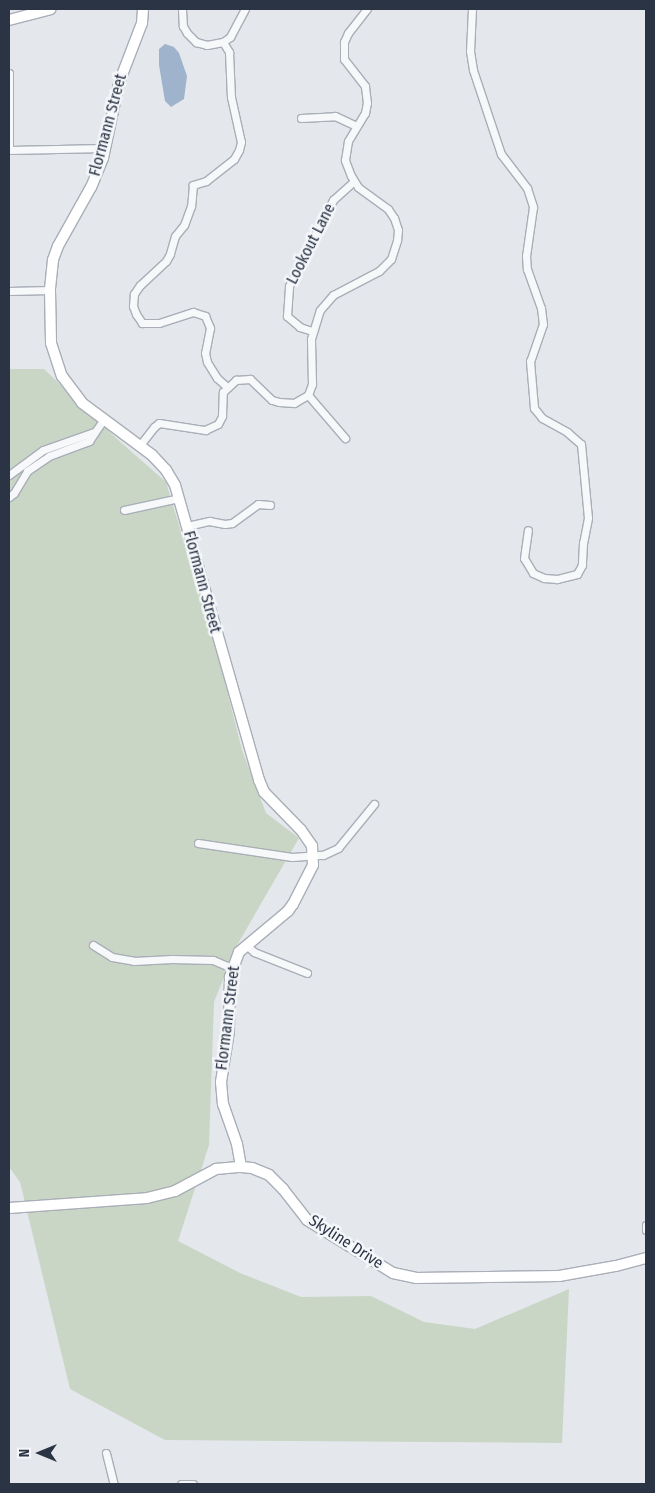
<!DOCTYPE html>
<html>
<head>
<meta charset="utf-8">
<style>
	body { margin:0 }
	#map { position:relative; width:655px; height:1493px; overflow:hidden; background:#e4e7ec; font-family:"Fira Sans Condensed",sans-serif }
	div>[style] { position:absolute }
	.green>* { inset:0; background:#c9d6c5 }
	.water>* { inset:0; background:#9fb4cc }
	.roads { filter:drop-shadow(1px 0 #a9aeb7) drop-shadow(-1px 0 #a9aeb7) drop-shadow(0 1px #a9aeb7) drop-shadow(0 -1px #a9aeb7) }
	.street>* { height:7px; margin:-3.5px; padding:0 3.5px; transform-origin:3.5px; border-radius:3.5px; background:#f7f8fa }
	.secondary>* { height:10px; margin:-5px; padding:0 5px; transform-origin:5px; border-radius:5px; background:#fff }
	span { translate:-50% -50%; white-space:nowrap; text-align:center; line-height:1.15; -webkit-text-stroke:5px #f4f6f9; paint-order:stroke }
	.street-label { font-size:16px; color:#2b3445 }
	.frame { position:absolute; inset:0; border:10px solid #2b3445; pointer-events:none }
	.north { position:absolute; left:15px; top:1428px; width:50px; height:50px; -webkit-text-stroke:4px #f4f6f9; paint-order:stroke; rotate:270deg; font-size:14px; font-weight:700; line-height:20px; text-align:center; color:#2b3445 }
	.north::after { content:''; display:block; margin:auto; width:18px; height:22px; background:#2b3445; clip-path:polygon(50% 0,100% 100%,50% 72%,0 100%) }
</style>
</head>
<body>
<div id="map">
	<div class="green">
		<div style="clip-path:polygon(9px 369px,44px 369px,117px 439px,166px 482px,218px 655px,242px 750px,266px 813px,299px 838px,236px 947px,214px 1002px,209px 1145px,178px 1241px,240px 1273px,301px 1297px,371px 1296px,424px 1322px,475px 1329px,569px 1289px,562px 1443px,165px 1440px,70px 1389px,20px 1182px,9px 1167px)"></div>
	</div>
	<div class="water">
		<div style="clip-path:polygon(165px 44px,174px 47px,179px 53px,187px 76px,184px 99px,171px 107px,165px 101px,159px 65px,159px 49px)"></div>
	</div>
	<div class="roads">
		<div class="street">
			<div style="left:182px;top:9px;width:17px;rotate:87deg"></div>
			<div style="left:183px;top:26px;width:8px;rotate:60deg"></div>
			<div style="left:187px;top:33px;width:13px;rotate:45deg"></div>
			<div style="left:196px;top:42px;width:11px;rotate:15deg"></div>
			<div style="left:207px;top:45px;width:16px;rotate:-11deg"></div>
			<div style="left:223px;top:42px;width:9px;rotate:-36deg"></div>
			<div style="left:230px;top:37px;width:32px;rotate:-62deg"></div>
			<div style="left:472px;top:9px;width:42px;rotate:92.7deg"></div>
			<div style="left:470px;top:51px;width:19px;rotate:81deg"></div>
			<div style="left:473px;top:70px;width:89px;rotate:71.6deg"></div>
			<div style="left:501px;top:154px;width:43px;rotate:52.6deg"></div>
			<div style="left:527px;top:188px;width:20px;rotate:72deg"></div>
			<div style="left:533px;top:207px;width:49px;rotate:98.1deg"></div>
			<div style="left:526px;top:256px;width:13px;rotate:86deg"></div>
			<div style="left:527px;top:269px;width:41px;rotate:70.3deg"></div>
			<div style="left:541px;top:308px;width:16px;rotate:83deg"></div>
			<div style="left:543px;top:324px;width:39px;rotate:109deg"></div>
			<div style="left:530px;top:361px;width:47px;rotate:85.1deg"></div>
			<div style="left:534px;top:408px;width:13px;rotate:51deg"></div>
			<div style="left:542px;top:418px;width:29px;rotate:29deg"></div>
			<div style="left:567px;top:432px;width:18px;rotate:41deg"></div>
			<div style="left:581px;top:444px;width:74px;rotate:84.6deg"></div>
			<div style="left:588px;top:518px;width:25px;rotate:101deg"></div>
			<div style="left:583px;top:543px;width:22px;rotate:93deg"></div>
			<div style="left:582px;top:565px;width:10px;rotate:119deg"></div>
			<div style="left:577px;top:574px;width:21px;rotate:166deg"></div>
			<div style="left:557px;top:579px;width:13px;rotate:-176deg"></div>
			<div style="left:544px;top:578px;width:12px;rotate:-156deg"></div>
			<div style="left:533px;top:573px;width:17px;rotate:-121deg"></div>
			<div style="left:524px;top:558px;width:28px;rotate:-82deg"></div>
			<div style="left:223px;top:42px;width:12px;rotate:59deg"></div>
			<div style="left:229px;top:52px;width:45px;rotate:87.5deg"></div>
			<div style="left:231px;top:97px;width:46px;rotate:77.5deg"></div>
			<div style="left:241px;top:142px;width:8px;rotate:104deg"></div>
			<div style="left:239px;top:150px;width:10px;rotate:119deg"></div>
			<div style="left:234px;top:159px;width:36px;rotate:142deg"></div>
			<div style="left:206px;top:181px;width:14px;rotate:163deg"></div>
			<div style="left:193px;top:185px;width:21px;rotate:95deg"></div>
			<div style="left:191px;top:206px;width:20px;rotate:110deg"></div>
			<div style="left:184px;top:225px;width:14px;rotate:129deg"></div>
			<div style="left:175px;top:236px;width:19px;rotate:106deg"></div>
			<div style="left:170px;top:254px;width:8px;rotate:120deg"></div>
			<div style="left:166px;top:261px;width:35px;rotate:137deg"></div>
			<div style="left:140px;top:285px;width:11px;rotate:124deg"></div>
			<div style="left:134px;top:294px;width:12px;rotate:95deg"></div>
			<div style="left:133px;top:306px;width:9px;rotate:69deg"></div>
			<div style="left:136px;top:314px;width:11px;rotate:56deg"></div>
			<div style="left:142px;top:323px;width:17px"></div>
			<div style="left:159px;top:323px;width:36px;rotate:-18deg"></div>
			<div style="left:193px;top:312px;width:13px;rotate:18deg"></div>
			<div style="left:205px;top:316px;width:13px;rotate:67deg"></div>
			<div style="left:210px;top:328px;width:25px;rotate:101deg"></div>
			<div style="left:205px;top:353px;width:9px;rotate:77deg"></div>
			<div style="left:207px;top:362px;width:19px;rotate:58deg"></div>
			<div style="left:217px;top:378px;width:13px;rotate:42deg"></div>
			<div style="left:9px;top:73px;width:77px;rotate:90deg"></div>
			<div style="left:301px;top:118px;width:34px;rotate:-3deg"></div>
			<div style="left:335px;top:116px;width:23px;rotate:25deg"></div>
			<div style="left:9px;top:150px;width:96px;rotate:-1.2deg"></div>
			<div style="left:9px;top:291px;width:41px;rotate:-1.4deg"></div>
			<div style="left:312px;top:331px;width:13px;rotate:-162deg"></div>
			<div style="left:300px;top:327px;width:17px;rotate:-140deg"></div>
			<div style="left:287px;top:316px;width:30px;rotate:-86deg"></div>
			<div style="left:289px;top:286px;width:97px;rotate:-62.9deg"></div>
			<div style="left:333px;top:200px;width:28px;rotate:-42deg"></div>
			<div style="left:308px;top:395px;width:57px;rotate:49.3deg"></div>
			<div style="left:140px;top:445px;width:23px;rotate:-52deg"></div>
			<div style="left:154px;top:427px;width:6px;rotate:-39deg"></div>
			<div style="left:159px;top:423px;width:47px;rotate:8.7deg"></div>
			<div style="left:205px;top:430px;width:14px;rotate:-25deg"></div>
			<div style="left:218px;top:424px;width:9px;rotate:-63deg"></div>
			<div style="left:222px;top:416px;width:24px;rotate:-88deg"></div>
			<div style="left:223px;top:392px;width:18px;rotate:-43deg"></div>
			<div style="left:236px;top:380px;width:14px;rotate:-4deg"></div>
			<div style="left:250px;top:379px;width:30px;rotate:44deg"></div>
			<div style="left:272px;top:400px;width:7px;rotate:16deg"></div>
			<div style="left:279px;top:402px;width:15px;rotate:4deg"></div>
			<div style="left:294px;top:403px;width:16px;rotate:-30deg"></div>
			<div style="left:308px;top:395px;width:12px;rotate:-70deg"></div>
			<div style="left:312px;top:384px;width:45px;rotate:-91.3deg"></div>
			<div style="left:311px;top:339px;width:30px;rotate:-73deg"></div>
			<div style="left:320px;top:310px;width:20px;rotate:-49deg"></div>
			<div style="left:333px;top:295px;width:52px;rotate:-27.6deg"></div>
			<div style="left:379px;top:271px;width:17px;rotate:-45deg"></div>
			<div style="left:391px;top:259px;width:20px;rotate:-72deg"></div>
			<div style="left:397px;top:240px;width:10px;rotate:-84deg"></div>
			<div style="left:398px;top:230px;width:13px;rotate:-108deg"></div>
			<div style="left:394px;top:218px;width:11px;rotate:-124deg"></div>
			<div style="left:388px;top:209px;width:37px;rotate:-144deg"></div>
			<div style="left:358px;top:187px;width:13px;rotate:-122deg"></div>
			<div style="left:351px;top:176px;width:17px;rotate:-111deg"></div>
			<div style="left:345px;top:160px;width:19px;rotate:-81deg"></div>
			<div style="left:348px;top:141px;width:33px;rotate:-59deg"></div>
			<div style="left:365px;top:113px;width:10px;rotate:-79deg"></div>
			<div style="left:367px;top:103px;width:17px;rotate:-97deg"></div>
			<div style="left:365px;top:86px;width:34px;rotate:-128deg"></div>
			<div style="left:344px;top:59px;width:17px;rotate:-90deg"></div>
			<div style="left:344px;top:42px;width:10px;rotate:-66deg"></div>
			<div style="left:348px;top:33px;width:31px;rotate:-52deg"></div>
			<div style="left:9px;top:475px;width:42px;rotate:-36.3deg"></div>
			<div style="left:43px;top:450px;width:54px;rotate:-19.4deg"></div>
			<div style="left:9px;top:497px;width:6px;rotate:-39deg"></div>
			<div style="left:14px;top:493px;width:26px;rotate:-59deg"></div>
			<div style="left:27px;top:471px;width:27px;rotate:-34deg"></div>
			<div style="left:49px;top:456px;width:43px;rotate:-20.6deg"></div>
			<div style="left:89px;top:441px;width:25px;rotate:-56deg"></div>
			<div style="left:124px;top:510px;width:56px;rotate:-12.3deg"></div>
			<div style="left:187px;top:526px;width:23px;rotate:-13deg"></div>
			<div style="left:209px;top:521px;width:16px;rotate:11deg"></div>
			<div style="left:225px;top:524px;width:7px;rotate:-8deg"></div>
			<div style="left:232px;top:523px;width:32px;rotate:-36deg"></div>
			<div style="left:258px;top:504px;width:12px;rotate:5deg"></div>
			<div style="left:198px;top:843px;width:95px;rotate:8.5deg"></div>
			<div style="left:292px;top:857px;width:31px;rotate:-4deg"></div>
			<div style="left:323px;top:855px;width:17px;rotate:-25deg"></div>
			<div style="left:338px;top:848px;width:57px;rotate:-50.7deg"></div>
			<div style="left:93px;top:945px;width:22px;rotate:32deg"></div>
			<div style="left:112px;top:957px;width:22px;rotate:10deg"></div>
			<div style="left:134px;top:961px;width:38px;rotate:-3deg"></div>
			<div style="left:172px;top:959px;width:41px;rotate:1.4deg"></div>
			<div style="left:213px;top:960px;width:21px;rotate:23deg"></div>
			<div style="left:246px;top:945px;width:11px;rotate:41deg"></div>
			<div style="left:254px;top:952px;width:57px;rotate:21.6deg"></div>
			<div style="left:646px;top:1225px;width:5px;rotate:90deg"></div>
			<div style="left:106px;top:1453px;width:32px;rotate:76deg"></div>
			<div style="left:181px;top:1484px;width:12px"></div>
		</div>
		<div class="secondary">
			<div style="left:143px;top:9px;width:14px;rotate:94deg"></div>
			<div style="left:142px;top:23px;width:64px;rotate:111deg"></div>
			<div style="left:119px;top:83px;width:77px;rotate:102deg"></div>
			<div style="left:103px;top:158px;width:31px;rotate:112deg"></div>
			<div style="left:91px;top:187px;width:68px;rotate:119.2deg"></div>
			<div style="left:58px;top:246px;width:15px;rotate:110deg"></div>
			<div style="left:53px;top:260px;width:30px;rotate:96deg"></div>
			<div style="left:50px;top:290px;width:53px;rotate:88.9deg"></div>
			<div style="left:51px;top:343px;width:35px;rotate:72deg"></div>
			<div style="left:62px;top:376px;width:34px;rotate:53deg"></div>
			<div style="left:82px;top:403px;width:87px;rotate:36.6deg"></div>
			<div style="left:152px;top:455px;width:21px;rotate:47deg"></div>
			<div style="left:166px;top:470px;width:17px;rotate:59deg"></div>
			<div style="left:175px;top:485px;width:307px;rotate:74.1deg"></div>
			<div style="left:259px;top:780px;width:13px;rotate:67deg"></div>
			<div style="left:264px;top:792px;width:53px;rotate:45.8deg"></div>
			<div style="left:301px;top:830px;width:19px;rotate:55deg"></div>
			<div style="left:312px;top:846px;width:19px;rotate:87deg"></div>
			<div style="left:313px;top:865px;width:44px;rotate:117.1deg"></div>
			<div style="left:293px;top:904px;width:9px;rotate:126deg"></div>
			<div style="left:288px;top:911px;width:64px;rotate:140.1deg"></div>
			<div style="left:239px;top:952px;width:27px;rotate:110deg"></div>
			<div style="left:230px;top:977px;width:54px;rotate:91.1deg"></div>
			<div style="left:229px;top:1031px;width:52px;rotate:98.9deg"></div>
			<div style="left:221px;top:1082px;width:22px;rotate:85deg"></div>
			<div style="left:223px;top:1104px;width:42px;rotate:70.7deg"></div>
			<div style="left:237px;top:1144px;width:23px;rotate:80deg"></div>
			<div style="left:9px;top:20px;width:43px;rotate:-14.7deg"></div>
			<div style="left:9px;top:1208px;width:138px;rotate:-4.1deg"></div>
			<div style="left:147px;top:1198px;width:29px;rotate:-14deg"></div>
			<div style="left:175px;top:1191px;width:47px;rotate:-28.2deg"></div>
			<div style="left:216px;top:1169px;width:25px;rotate:-5deg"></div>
			<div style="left:241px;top:1167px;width:11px;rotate:5deg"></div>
			<div style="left:252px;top:1168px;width:18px;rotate:22deg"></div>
			<div style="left:269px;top:1175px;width:20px;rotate:45deg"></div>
			<div style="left:283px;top:1189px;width:39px;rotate:52deg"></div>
			<div style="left:307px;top:1220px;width:101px;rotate:31.6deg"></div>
			<div style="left:393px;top:1273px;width:24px;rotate:12deg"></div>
			<div style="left:416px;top:1278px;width:143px;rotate:-0.8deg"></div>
			<div style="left:559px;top:1276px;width:58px;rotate:-10deg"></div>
			<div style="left:616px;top:1266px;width:31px;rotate:-15deg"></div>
		</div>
	</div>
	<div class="street-label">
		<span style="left:108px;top:125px;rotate:-75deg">Flormann Street</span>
		<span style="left:311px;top:244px;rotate:-63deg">Lookout Lane</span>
		<span style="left:202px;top:582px;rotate:75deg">Flormann Street</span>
		<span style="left:228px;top:1018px;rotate:-83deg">Flormann Street</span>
		<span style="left:346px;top:1242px;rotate:33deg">Skyline Drive</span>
	</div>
	<div class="frame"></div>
	<div class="north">N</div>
</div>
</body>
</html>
